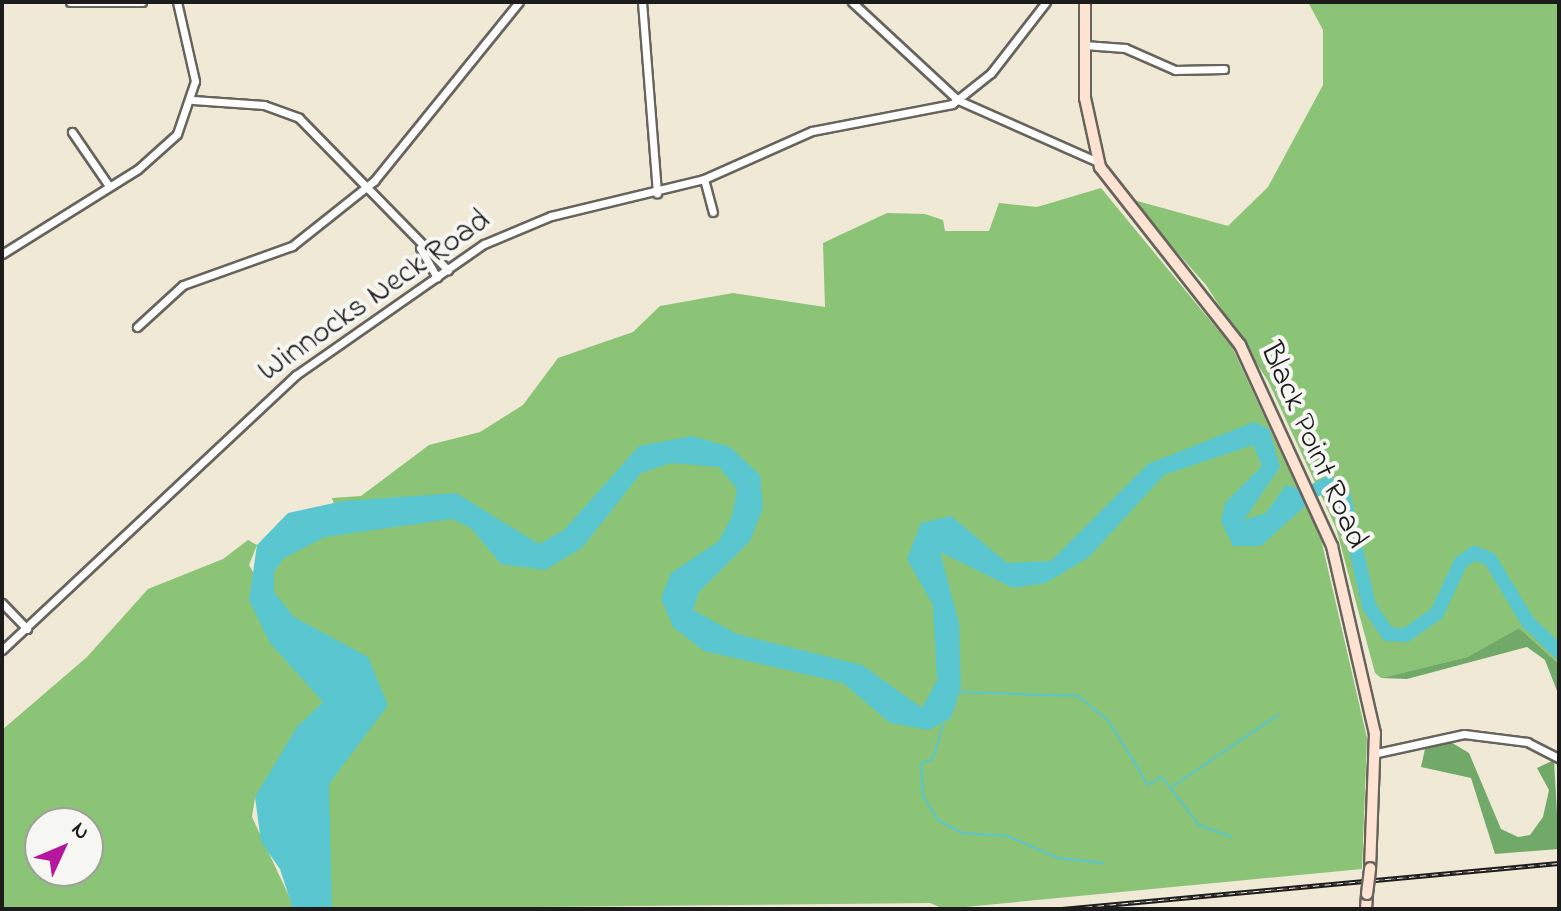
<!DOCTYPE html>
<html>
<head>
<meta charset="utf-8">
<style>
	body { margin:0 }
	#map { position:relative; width:1561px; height:911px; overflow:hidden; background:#f0e9d5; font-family:"Indie Flower",sans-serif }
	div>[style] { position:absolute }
	.green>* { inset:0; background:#8bc377 }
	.forest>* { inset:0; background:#70a968 }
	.water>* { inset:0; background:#5ac7d0 }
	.stream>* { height:2px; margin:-1px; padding:0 1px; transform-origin:1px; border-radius:1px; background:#5ac7d0 }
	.river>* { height:14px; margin:-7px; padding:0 7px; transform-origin:7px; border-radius:7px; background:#5ac7d0 }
	.roads { filter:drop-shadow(2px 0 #66645d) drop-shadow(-2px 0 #66645d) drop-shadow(0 2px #66645d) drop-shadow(0 -2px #66645d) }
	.minor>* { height:7px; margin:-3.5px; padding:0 3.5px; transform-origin:3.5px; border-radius:3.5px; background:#fff }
	.secondary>* { height:10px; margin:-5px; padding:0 5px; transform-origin:5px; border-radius:5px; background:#fee3d2 }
	.rail>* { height:5px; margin-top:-2.5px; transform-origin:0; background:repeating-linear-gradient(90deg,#f6f6f2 0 6px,#1c1c1c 0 12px); box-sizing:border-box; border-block:2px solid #1c1c1c }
	.bridges { filter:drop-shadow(2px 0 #66645d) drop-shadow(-2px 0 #66645d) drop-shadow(0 2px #66645d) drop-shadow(0 -2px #66645d) }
	.secondary-bridge>* { height:10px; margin:-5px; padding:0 5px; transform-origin:5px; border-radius:5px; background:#fee3d2 }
	span { translate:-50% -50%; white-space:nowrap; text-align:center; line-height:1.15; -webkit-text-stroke:8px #f6f6f2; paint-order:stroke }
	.street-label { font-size:32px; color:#1c1c1c }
	.frame { position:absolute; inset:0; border:4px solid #1c1c1c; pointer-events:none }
	.north { position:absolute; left:24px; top:807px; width:80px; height:80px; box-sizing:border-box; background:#f6f6f2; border:2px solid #9f9f9c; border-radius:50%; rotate:46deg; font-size:22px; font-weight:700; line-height:32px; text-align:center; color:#1c1c1c }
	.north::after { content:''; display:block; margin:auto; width:28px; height:36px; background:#b5179e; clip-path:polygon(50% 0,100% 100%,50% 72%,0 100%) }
</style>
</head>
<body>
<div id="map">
	<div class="green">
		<div style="clip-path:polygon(1308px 2px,1559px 2px,1559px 664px,1519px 628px,1467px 657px,1381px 678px,1375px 673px,1336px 528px,1268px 381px,1206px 285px,1130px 199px,1228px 226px,1268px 187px,1323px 85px,1323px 30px)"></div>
		<div style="clip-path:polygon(1101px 188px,1232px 347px,1321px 539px,1367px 738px,1362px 869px,944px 909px,930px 903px,330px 909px,326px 782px,348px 758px,294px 620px,274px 600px,270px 581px,277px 561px,305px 541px,342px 531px,332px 498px,361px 496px,429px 445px,480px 432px,523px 405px,558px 358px,633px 332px,660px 306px,733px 293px,825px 307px,823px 243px,887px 213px,925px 214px,943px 220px,945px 231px,989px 231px,999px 203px,1037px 207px)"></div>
		<div style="clip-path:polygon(evenodd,248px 540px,257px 545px,249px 565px,327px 698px,255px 798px,252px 817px,295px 909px,2px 909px,2px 730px,87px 657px,148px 589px,223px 559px,248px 540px,40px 823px,88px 823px,88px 871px,40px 871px,40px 823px)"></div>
	</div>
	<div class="forest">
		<div style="clip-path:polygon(1519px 628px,1559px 664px,1559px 696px,1545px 660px,1527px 647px,1407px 679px,1381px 678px,1467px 657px)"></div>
		<div style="clip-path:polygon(1449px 741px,1469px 753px,1501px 829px,1518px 837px,1530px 835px,1543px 817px,1549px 790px,1537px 768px,1554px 760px,1559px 849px,1495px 854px,1471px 778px,1421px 767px,1425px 749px)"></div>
	</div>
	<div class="water">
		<div style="clip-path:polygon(1254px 422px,1269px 429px,1280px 467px,1244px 520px,1266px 513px,1286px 485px,1297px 488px,1305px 506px,1261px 546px,1233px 546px,1221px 521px,1225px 503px,1262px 466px,1253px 445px,1164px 475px,1089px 557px,1046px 583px,1013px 588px,940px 552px,959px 623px,961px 688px,951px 718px,929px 730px,890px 723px,843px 683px,704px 651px,673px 627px,661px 598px,671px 573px,719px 541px,732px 516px,737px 489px,719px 467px,671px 463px,641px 473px,582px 548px,545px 570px,501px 564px,471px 528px,452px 519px,325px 537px,284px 558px,274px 572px,274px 592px,294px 617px,368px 657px,388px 705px,329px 784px,332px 909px,293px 909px,280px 869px,261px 842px,255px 797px,297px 727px,323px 702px,270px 643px,249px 600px,257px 545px,288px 513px,343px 501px,456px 493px,539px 544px,564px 530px,639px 446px,692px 436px,730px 447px,760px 475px,763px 508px,750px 541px,699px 592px,693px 610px,737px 634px,862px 665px,922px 708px,937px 680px,933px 605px,907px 559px,921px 523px,951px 516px,1007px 563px,1051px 561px,1148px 464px)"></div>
	</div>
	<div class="stream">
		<div style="left:961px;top:692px;width:117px;rotate:2deg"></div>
		<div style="left:1078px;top:696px;width:38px;rotate:39deg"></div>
		<div style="left:1108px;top:720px;width:76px;rotate:58.4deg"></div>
		<div style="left:1148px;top:785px;width:16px;rotate:-30deg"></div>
		<div style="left:1162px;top:777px;width:61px;rotate:52.4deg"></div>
		<div style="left:1199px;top:825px;width:35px;rotate:20deg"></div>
		<div style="left:943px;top:725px;width:37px;rotate:107deg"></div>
		<div style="left:932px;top:760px;width:11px;rotate:165deg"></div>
		<div style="left:921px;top:763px;width:33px;rotate:87deg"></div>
		<div style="left:923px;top:796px;width:28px;rotate:58deg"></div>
		<div style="left:938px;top:820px;width:27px;rotate:28deg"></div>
		<div style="left:962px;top:833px;width:46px;rotate:3.7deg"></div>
		<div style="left:1008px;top:836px;width:55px;rotate:23.7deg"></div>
		<div style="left:1058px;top:858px;width:46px;rotate:6.2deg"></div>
		<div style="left:1173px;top:786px;width:127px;rotate:-34.1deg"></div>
	</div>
	<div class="river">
		<div style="left:1297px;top:499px;width:34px;rotate:-26deg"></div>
		<div style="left:1328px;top:484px;width:17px;rotate:31deg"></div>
		<div style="left:1343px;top:493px;width:116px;rotate:77deg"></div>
		<div style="left:1369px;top:606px;width:34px;rotate:56deg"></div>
		<div style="left:1388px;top:634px;width:18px;rotate:3deg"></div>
		<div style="left:1406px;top:635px;width:38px;rotate:-35deg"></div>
		<div style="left:1437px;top:613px;width:56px;rotate:-64.8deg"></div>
		<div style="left:1461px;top:562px;width:17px;rotate:-33deg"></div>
		<div style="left:1475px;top:553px;width:16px;rotate:22deg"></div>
		<div style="left:1490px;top:559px;width:74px;rotate:58.9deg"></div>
		<div style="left:1528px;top:622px;width:43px;rotate:44.1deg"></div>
	</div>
	<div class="roads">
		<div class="minor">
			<div style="left:70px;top:2px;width:72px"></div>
			<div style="left:642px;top:2px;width:192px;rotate:85.5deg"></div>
			<div style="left:852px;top:2px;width:144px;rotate:42.8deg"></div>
			<div style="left:958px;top:100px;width:153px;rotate:23.9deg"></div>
			<div style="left:1084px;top:45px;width:41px;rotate:4.2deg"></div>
			<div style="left:1125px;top:48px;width:55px;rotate:23.7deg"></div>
			<div style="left:1175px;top:70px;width:49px;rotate:-1.2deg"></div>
			<div style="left:193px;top:100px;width:71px;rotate:4deg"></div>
			<div style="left:264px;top:105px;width:37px;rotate:20deg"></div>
			<div style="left:299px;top:118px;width:213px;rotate:45.6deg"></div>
			<div style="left:72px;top:132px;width:65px;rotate:55.6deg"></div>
			<div style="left:704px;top:179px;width:34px;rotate:75deg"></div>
			<div style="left:420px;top:248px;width:34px;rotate:60deg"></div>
			<div style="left:2px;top:254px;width:160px;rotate:-32deg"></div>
			<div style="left:138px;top:169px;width:52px;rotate:-41.9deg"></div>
			<div style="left:177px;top:134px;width:56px;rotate:-71.2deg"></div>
			<div style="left:195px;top:81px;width:81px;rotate:-102.8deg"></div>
			<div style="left:137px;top:327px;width:62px;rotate:-42.4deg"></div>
			<div style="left:183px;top:285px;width:116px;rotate:-19.7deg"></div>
			<div style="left:292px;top:246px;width:105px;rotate:-38.4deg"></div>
			<div style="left:374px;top:181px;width:230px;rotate:-51deg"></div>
			<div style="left:2px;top:603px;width:36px;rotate:46deg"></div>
			<div style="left:2px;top:650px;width:403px;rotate:-43.1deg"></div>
			<div style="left:296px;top:375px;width:229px;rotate:-34.9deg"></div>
			<div style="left:484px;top:244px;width:73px;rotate:-22.7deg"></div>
			<div style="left:551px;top:216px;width:157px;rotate:-13.6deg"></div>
			<div style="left:704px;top:179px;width:118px;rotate:-24deg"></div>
			<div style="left:812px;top:131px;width:143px;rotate:-10.9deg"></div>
			<div style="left:952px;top:104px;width:50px;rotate:-38.5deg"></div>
			<div style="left:991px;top:73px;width:90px;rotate:-52.2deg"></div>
			<div style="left:1377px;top:753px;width:89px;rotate:-12.3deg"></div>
			<div style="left:1464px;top:734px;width:64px;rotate:7.2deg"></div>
			<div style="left:1527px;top:742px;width:36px;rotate:27deg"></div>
		</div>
		<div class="secondary">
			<div style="left:1085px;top:2px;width:96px;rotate:90deg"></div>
			<div style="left:1085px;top:98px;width:71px;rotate:77.7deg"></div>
			<div style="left:1100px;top:167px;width:226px;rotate:51.8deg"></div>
			<div style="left:1240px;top:345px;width:221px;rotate:65.4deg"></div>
			<div style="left:1332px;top:546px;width:192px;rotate:77.1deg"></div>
			<div style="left:1375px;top:733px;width:135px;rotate:92.1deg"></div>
			<div style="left:1366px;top:909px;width:15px;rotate:-86deg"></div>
		</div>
	</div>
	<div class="rail">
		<div style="left:1062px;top:909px;width:499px;rotate:-5.3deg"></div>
	</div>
	<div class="bridges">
		<div class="secondary-bridge">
			<div style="left:1367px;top:894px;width:26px;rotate:-83deg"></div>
		</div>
	</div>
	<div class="street-label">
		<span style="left:375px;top:297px;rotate:-35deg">Winnocks Neck Road</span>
		<span style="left:1312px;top:446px;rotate:66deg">Black Point Road</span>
	</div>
	<div class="frame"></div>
	<div class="north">N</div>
</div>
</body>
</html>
